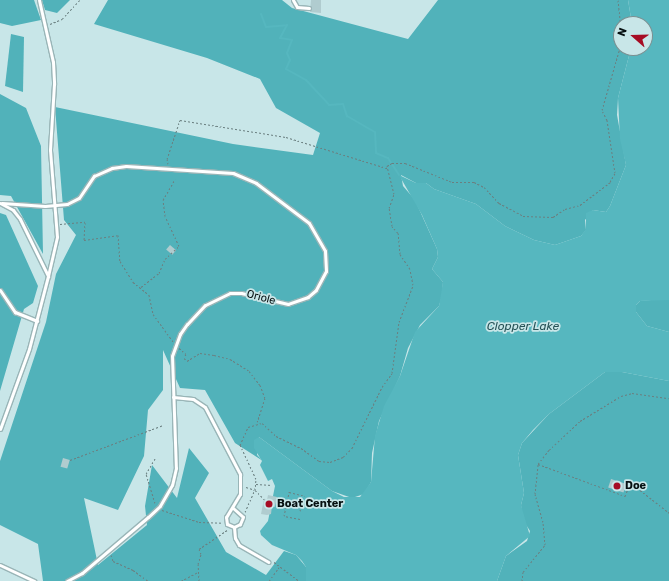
<!DOCTYPE html>
<html>
<head>
<meta charset="utf-8">
<style>
	body { margin:0 }
	#map { position:relative; width:669px; height:581px; overflow:hidden; background:#c8e6e8; font-family:Rubik,sans-serif }
	div>[style] { position:absolute }
	.forest>* { inset:0; background:#51b2ba }
	.water>* { inset:0; background:#56b7bf }
	.stream>* { height:2px; margin:-1px; padding:0 1px; transform-origin:1px; border-radius:1px; background:#56b7bf }
	.building>* { inset:0; background:#b0cccf; transform-origin:0 0 }
	.path>* { height:1px; margin-top:-0.5px; transform-origin:0; background:repeating-linear-gradient(90deg,#6a7f80 0 2px,transparent 0 4px) }
	.roads { filter:drop-shadow(1px 0 #99b5b7) drop-shadow(-1px 0 #99b5b7) drop-shadow(0 1px #99b5b7) drop-shadow(0 -1px #99b5b7) }
	.service>* { height:3px; margin:-1.5px; padding:0 1.5px; transform-origin:1.5px; border-radius:1.5px; background:#fff }
	.dots>* { width:11px; height:11px; translate:-50% -50%; box-sizing:border-box; border:2px solid #c8e6e8; border-radius:50% }
	span { translate:-50% -50%; white-space:nowrap; text-align:center; line-height:1.15; -webkit-text-stroke:3.5px #c8e6e8; paint-order:stroke }
	.street-label { font-size:11px; color:#061011 }
	.poi-label { font-size:11px; color:#061011; font-weight:700 }
	.left { translate:0 -50%; text-align:left }
	.water-label { font-size:12px; color:#265256; font-style:italic }
	.north { position:absolute; left:613px; top:16px; width:40px; height:40px; box-sizing:border-box; background:#c8e6e8; border:1px solid #7a9092; border-radius:50%; rotate:290deg; font-size:11px; font-weight:700; line-height:16px; text-align:center; color:#061011 }
	.north::after { content:''; display:block; margin:auto; width:14px; height:18px; background:#a60c24; clip-path:polygon(50% 0,100% 100%,50% 72%,0 100%) }
</style>
</head>
<body>
<div id="map">
	<div class="forest">
		<div style="clip-path:polygon(0 0,34px 0,41px 20px,12px 26px,0 23px)"></div>
		<div style="clip-path:polygon(42px 0,70px 0,57px 13px,45px 10px)"></div>
		<div style="clip-path:polygon(108px 0,282px 0,292px 8px,408px 39px,438px 0,628px 0,632px 24px,621px 24px,621px 48px,631px 48px,618px 98px,617px 115px,626px 165px,610px 206px,606px 212px,593px 210px,585px 220px,586px 230px,581px 236px,555px 245px,534px 240px,505px 226px,476px 204px,434px 189px,426px 183px,416px 183px,401px 175px,403px 186px,415px 200px,437px 249px,438px 257px,432px 269px,443px 282px,442px 295px,439px 306px,420px 325px,408px 348px,400px 376px,379px 421px,372px 453px,371px 482px,364px 494px,352px 498px,332px 491px,259px 437px,257px 455px,263px 461px,235px 443px,205px 390px,180px 388px,163px 350px,163px 390px,148px 410px,144px 456px,118px 510px,84px 498px,98px 565px,147px 525px,145px 506px,152px 465px,177px 498px,189px 448px,209px 473px,195px 498px,226px 552px,266px 575px,284px 551px,296px 555px,306px 567px,306px 581px,43px 581px,38px 544px,0 525px,0 461px,46px 322px,56px 274px,76px 235px,64px 220px,55px 107px,233px 144px,313px 155px,320px 133px,276px 108px,260px 79px,207px 58px,94px 24px)"></div>
		<div style="clip-path:polygon(11px 34px,24px 37px,23px 92px,5px 86px)"></div>
		<div style="clip-path:polygon(0 94px,26px 108px,41px 146px,43px 254px,11px 196px,0 195px)"></div>
		<div style="clip-path:polygon(0 213px,6px 215px,38px 286px,33px 303px,24px 309px,0 391px)"></div>
		<div style="clip-path:polygon(651px 300px,669px 300px,669px 332px,647px 326px,636px 312px,636px 305px,640px 301px)"></div>
		<div style="clip-path:polygon(605px 372px,622px 372px,669px 381px,669px 581px,497px 581px,506px 556px,527px 541px,530px 531px,523px 520px,521px 505px,524px 493px,518px 455px,522px 443px,549px 414px)"></div>
	</div>
	<div class="water">
		<div style="clip-path:polygon(628px 0,669px 0,669px 300px,640px 301px,636px 305px,636px 312px,647px 326px,669px 332px,669px 381px,622px 372px,605px 372px,549px 414px,533px 430px,522px 443px,518px 455px,524px 493px,521px 505px,530px 536px,506px 556px,497px 581px,306px 581px,306px 567px,302px 561px,296px 555px,272px 545px,261px 535px,260px 531px,268px 521px,275px 486px,272px 479px,268px 481px,260px 465px,262px 461px,254px 448px,254px 440px,259px 437px,332px 491px,344px 497px,360px 497px,371px 482px,375px 436px,384px 406px,400px 376px,415px 332px,439px 306px,443px 282px,432px 269px,438px 257px,437px 249px,422px 215px,399px 175px,416px 183px,426px 183px,434px 189px,476px 204px,505px 226px,534px 240px,555px 245px,581px 236px,586px 229px,586px 213px,593px 210px,606px 212px,610px 206px,626px 165px,620px 139px,618px 98px,631px 48px,645px 48px,645px 24px,632px 24px)"></div>
	</div>
	<div class="stream">
		<div style="left:261px;top:14px;width:14px;rotate:69deg"></div>
		<div style="left:266px;top:27px;width:21px;rotate:-5deg"></div>
		<div style="left:287px;top:25px;width:15px;rotate:118deg"></div>
		<div style="left:280px;top:38px;width:12px;rotate:9deg"></div>
		<div style="left:292px;top:40px;width:14px;rotate:111deg"></div>
		<div style="left:287px;top:53px;width:8px;rotate:67deg"></div>
		<div style="left:290px;top:60px;width:10px;rotate:114deg"></div>
		<div style="left:286px;top:69px;width:23px;rotate:29deg"></div>
		<div style="left:306px;top:80px;width:34px;rotate:47deg"></div>
		<div style="left:329px;top:105px;width:14px;rotate:-4deg"></div>
		<div style="left:343px;top:104px;width:13px;rotate:72deg"></div>
		<div style="left:347px;top:116px;width:32px;rotate:30deg"></div>
		<div style="left:375px;top:132px;width:21px;rotate:87deg"></div>
		<div style="left:376px;top:153px;width:13px;rotate:23deg"></div>
		<div style="left:388px;top:158px;width:20px;rotate:57deg"></div>
	</div>
	<div class="building">
		<div style="clip-path:polygon(311px 0,321px 0,321px 13px,310px 12px)"></div>
		<div style="left:170px;top:245px;width:8px;height:6px;rotate:40deg"></div>
		<div style="left:63px;top:458px;width:7px;height:9px;rotate:16deg"></div>
		<div style="left:611px;top:479px;width:16px;height:9px;rotate:18deg"></div>
		<div style="clip-path:polygon(268px 495px,277px 497px,275px 507px,272px 506px,271px 514px,267px 515px,261px 514px,264px 499px,267px 500px)"></div>
	</div>
	<div class="path">
		<div style="left:618px;top:0;width:29px;rotate:84deg"></div>
		<div style="left:50px;top:24px;width:13px;rotate:-23deg"></div>
		<div style="left:62px;top:19px;width:26px;rotate:-47deg"></div>
		<div style="left:168px;top:164px;width:5px;rotate:-101deg"></div>
		<div style="left:167px;top:159px;width:41px;rotate:-71.6deg"></div>
		<div style="left:180px;top:120px;width:107px;rotate:9.1deg"></div>
		<div style="left:286px;top:137px;width:106px;rotate:17.1deg"></div>
		<div style="left:60px;top:224px;width:25px;rotate:-5deg"></div>
		<div style="left:85px;top:222px;width:18px;rotate:93deg"></div>
		<div style="left:84px;top:240px;width:34px;rotate:-8deg"></div>
		<div style="left:118px;top:235px;width:26px;rotate:86deg"></div>
		<div style="left:120px;top:261px;width:25px;rotate:58deg"></div>
		<div style="left:133px;top:282px;width:21px;rotate:39deg"></div>
		<div style="left:149px;top:295px;width:19px;rotate:78deg"></div>
		<div style="left:153px;top:314px;width:34px;rotate:54deg"></div>
		<div style="left:141px;top:287px;width:23px;rotate:-38deg"></div>
		<div style="left:159px;top:273px;width:15px;rotate:-67deg"></div>
		<div style="left:165px;top:259px;width:19px;rotate:-43deg"></div>
		<div style="left:179px;top:246px;width:33px;rotate:-115deg"></div>
		<div style="left:165px;top:216px;width:16px;rotate:-97deg"></div>
		<div style="left:163px;top:200px;width:24px;rotate:-60deg"></div>
		<div style="left:179px;top:348px;width:9px;rotate:41deg"></div>
		<div style="left:186px;top:354px;width:4px;rotate:117deg"></div>
		<div style="left:184px;top:358px;width:4px;rotate:45deg"></div>
		<div style="left:187px;top:361px;width:15px;rotate:-32deg"></div>
		<div style="left:200px;top:353px;width:14px;rotate:8deg"></div>
		<div style="left:214px;top:355px;width:16px;rotate:14deg"></div>
		<div style="left:230px;top:359px;width:22px;rotate:32deg"></div>
		<div style="left:249px;top:371px;width:18px;rotate:52deg"></div>
		<div style="left:260px;top:385px;width:14px;rotate:69deg"></div>
		<div style="left:265px;top:398px;width:25px;rotate:108deg"></div>
		<div style="left:70px;top:460px;width:99px;rotate:-20.6deg"></div>
		<div style="left:538px;top:464px;width:93px;rotate:20.2deg"></div>
		<div style="left:625px;top:496px;width:11px;rotate:-68deg"></div>
		<div style="left:629px;top:486px;width:12px;rotate:20deg"></div>
		<div style="left:640px;top:490px;width:37px;rotate:38deg"></div>
		<div style="left:256px;top:484px;width:16px;rotate:4deg"></div>
		<div style="left:246px;top:487px;width:9px;rotate:18deg"></div>
		<div style="left:255px;top:490px;width:13px;rotate:45deg"></div>
		<div style="left:276px;top:502px;width:25px;rotate:9deg"></div>
		<div style="left:155px;top:503px;width:30px;rotate:-107deg"></div>
		<div style="left:146px;top:474px;width:20px;rotate:-60deg"></div>
		<div style="left:162px;top:510px;width:39px;rotate:18deg"></div>
		<div style="left:199px;top:522px;width:24px;rotate:2deg"></div>
		<div style="left:300px;top:511px;width:10px;rotate:-79deg"></div>
		<div style="left:245px;top:512px;width:24px;rotate:-66deg"></div>
		<div style="left:255px;top:490px;width:11px;rotate:-85deg"></div>
		<div style="left:256px;top:479px;width:38px;rotate:-115deg"></div>
		<div style="left:240px;top:445px;width:20px;rotate:-66deg"></div>
		<div style="left:248px;top:427px;width:15px;rotate:-16deg"></div>
		<div style="left:262px;top:423px;width:19px;rotate:43deg"></div>
		<div style="left:276px;top:436px;width:28px;rotate:26deg"></div>
		<div style="left:301px;top:448px;width:22px;rotate:36deg"></div>
		<div style="left:319px;top:461px;width:11px;rotate:5deg"></div>
		<div style="left:330px;top:462px;width:14px;rotate:-21deg"></div>
		<div style="left:343px;top:457px;width:13px;rotate:-45deg"></div>
		<div style="left:352px;top:448px;width:68px;rotate:-63.8deg"></div>
		<div style="left:382px;top:387px;width:17px;rotate:-54deg"></div>
		<div style="left:392px;top:373px;width:51px;rotate:-82.2deg"></div>
		<div style="left:399px;top:322px;width:40px;rotate:-69deg"></div>
		<div style="left:413px;top:285px;width:16px;rotate:-101deg"></div>
		<div style="left:410px;top:269px;width:18px;rotate:-124deg"></div>
		<div style="left:400px;top:254px;width:21px;rotate:-95deg"></div>
		<div style="left:398px;top:233px;width:9px;rotate:-131deg"></div>
		<div style="left:392px;top:226px;width:18px;rotate:-99deg"></div>
		<div style="left:389px;top:208px;width:15px;rotate:-70deg"></div>
		<div style="left:394px;top:194px;width:29px;rotate:-104deg"></div>
		<div style="left:387px;top:166px;width:6px;rotate:-31deg"></div>
		<div style="left:392px;top:163px;width:13px"></div>
		<div style="left:405px;top:163px;width:51px;rotate:22deg"></div>
		<div style="left:452px;top:182px;width:22px"></div>
		<div style="left:474px;top:182px;width:11px;rotate:27deg"></div>
		<div style="left:484px;top:187px;width:22px;rotate:47deg"></div>
		<div style="left:499px;top:203px;width:27px;rotate:28deg"></div>
		<div style="left:523px;top:216px;width:30px;rotate:2deg"></div>
		<div style="left:553px;top:217px;width:14px;rotate:-34deg"></div>
		<div style="left:565px;top:209px;width:16px;rotate:-15deg"></div>
		<div style="left:580px;top:205px;width:38px;rotate:-37deg"></div>
		<div style="left:610px;top:182px;width:10px;rotate:-61deg"></div>
		<div style="left:615px;top:173px;width:54px;rotate:-98.6deg"></div>
		<div style="left:607px;top:120px;width:11px;rotate:-117deg"></div>
		<div style="left:602px;top:110px;width:69px;rotate:-73.9deg"></div>
		<div style="left:300px;top:519px;width:16px;rotate:-169deg"></div>
		<div style="left:284px;top:516px;width:25px;rotate:-78deg"></div>
		<div style="left:289px;top:492px;width:16px;rotate:14deg"></div>
		<div style="left:111px;top:555px;width:6px;rotate:72deg"></div>
		<div style="left:113px;top:561px;width:22px;rotate:24deg"></div>
		<div style="left:133px;top:570px;width:19px;rotate:36deg"></div>
		<div style="left:274px;top:562px;width:31px;rotate:37deg"></div>
		<div style="left:181px;top:581px;width:19px;rotate:-28deg"></div>
		<div style="left:199px;top:581px;width:17px;rotate:-93deg"></div>
		<div style="left:198px;top:564px;width:10px;rotate:-73deg"></div>
		<div style="left:201px;top:554px;width:5px;rotate:-112deg"></div>
		<div style="left:199px;top:549px;width:34px;rotate:-34deg"></div>
		<div style="left:269px;top:581px;width:17px;rotate:-54deg"></div>
		<div style="left:522px;top:581px;width:9px;rotate:-84deg"></div>
		<div style="left:523px;top:572px;width:35px;rotate:-51deg"></div>
		<div style="left:545px;top:545px;width:23px;rotate:-95deg"></div>
		<div style="left:543px;top:522px;width:29px;rotate:-106deg"></div>
		<div style="left:535px;top:494px;width:30px;rotate:-84deg"></div>
		<div style="left:538px;top:464px;width:18px;rotate:-52deg"></div>
		<div style="left:549px;top:450px;width:42px;rotate:-43.1deg"></div>
		<div style="left:580px;top:421px;width:48px;rotate:-31.4deg"></div>
		<div style="left:621px;top:396px;width:11px;rotate:-15deg"></div>
		<div style="left:632px;top:393px;width:37px;rotate:8deg"></div>
	</div>
	<div class="roads">
		<div class="service">
			<div style="left:39px;top:0;width:64px;rotate:77.3deg"></div>
			<div style="left:53px;top:62px;width:22px;rotate:87deg"></div>
			<div style="left:54px;top:84px;width:66px;rotate:93.5deg"></div>
			<div style="left:50px;top:150px;width:87px;rotate:85.4deg"></div>
			<div style="left:57px;top:237px;width:40px;rotate:103deg"></div>
			<div style="left:293px;top:0;width:8px;rotate:60deg"></div>
			<div style="left:297px;top:7px;width:12px;rotate:5deg"></div>
			<div style="left:0;top:203px;width:15px;rotate:28deg"></div>
			<div style="left:13px;top:210px;width:11px;rotate:52deg"></div>
			<div style="left:20px;top:219px;width:64px;rotate:63.8deg"></div>
			<div style="left:48px;top:276px;width:75px;rotate:104.6deg"></div>
			<div style="left:29px;top:349px;width:85px;rotate:109.9deg"></div>
			<div style="left:2px;top:203px;width:43px;rotate:4deg"></div>
			<div style="left:45px;top:206px;width:22px;rotate:-5deg"></div>
			<div style="left:67px;top:204px;width:13px;rotate:-27deg"></div>
			<div style="left:79px;top:198px;width:27px;rotate:-56deg"></div>
			<div style="left:94px;top:176px;width:20px;rotate:-24deg"></div>
			<div style="left:112px;top:168px;width:14px;rotate:-8deg"></div>
			<div style="left:126px;top:166px;width:107px;rotate:3.7deg"></div>
			<div style="left:233px;top:173px;width:25px;rotate:23deg"></div>
			<div style="left:256px;top:183px;width:66px;rotate:37deg"></div>
			<div style="left:309px;top:223px;width:32px;rotate:60deg"></div>
			<div style="left:325px;top:251px;width:20px;rotate:87deg"></div>
			<div style="left:326px;top:271px;width:21px;rotate:118deg"></div>
			<div style="left:316px;top:290px;width:11px;rotate:139deg"></div>
			<div style="left:308px;top:297px;width:21px;rotate:161deg"></div>
			<div style="left:288px;top:304px;width:48px;rotate:-166.8deg"></div>
			<div style="left:241px;top:293px;width:11px;rotate:180deg"></div>
			<div style="left:230px;top:293px;width:28px;rotate:154deg"></div>
			<div style="left:205px;top:305px;width:26px;rotate:133deg"></div>
			<div style="left:187px;top:324px;width:12px;rotate:125deg"></div>
			<div style="left:180px;top:334px;width:23px;rotate:110deg"></div>
			<div style="left:172px;top:356px;width:112px;rotate:88deg"></div>
			<div style="left:176px;top:468px;width:17px;rotate:103deg"></div>
			<div style="left:172px;top:485px;width:24px;rotate:120deg"></div>
			<div style="left:160px;top:506px;width:16px;rotate:137deg"></div>
			<div style="left:148px;top:517px;width:87px;rotate:139.7deg"></div>
			<div style="left:82px;top:573px;width:17px;rotate:152deg"></div>
			<div style="left:0;top:290px;width:27px;rotate:56deg"></div>
			<div style="left:15px;top:312px;width:24px;rotate:22deg"></div>
			<div style="left:173px;top:397px;width:20px;rotate:6deg"></div>
			<div style="left:193px;top:399px;width:14px;rotate:34deg"></div>
			<div style="left:205px;top:407px;width:76px;rotate:62.4deg"></div>
			<div style="left:240px;top:474px;width:20px;rotate:90deg"></div>
			<div style="left:240px;top:494px;width:27px;rotate:121deg"></div>
			<div style="left:226px;top:517px;width:7px;rotate:82deg"></div>
			<div style="left:227px;top:524px;width:8px;rotate:23deg"></div>
			<div style="left:233px;top:508px;width:13px;rotate:42deg"></div>
			<div style="left:243px;top:517px;width:8px;rotate:113deg"></div>
			<div style="left:240px;top:524px;width:7px;rotate:153deg"></div>
			<div style="left:234px;top:527px;width:11px;rotate:85deg"></div>
			<div style="left:235px;top:538px;width:8px;rotate:60deg"></div>
			<div style="left:239px;top:545px;width:34px;rotate:30deg"></div>
			<div style="left:0;top:565px;width:38px;rotate:25deg"></div>
		</div>
	</div>
	<div class="dots">
		<div style="left:617px;top:486px;background:#a60c24"></div>
		<div style="left:269px;top:504px;background:#a60c24"></div>
	</div>
	<div class="street-label">
		<span style="left:261px;top:298px;rotate:15deg">Oriole</span>
	</div>
	<div class="poi-label">
		<span class="left" style="left:625px;top:486px">Doe</span>
		<span class="left" style="left:277px;top:504px">Boat Center</span>
	</div>
	<div class="water-label">
		<span style="left:523px;top:327px">Clopper Lake</span>
	</div>
	<div class="north">N</div>
</div>
</body>
</html>
